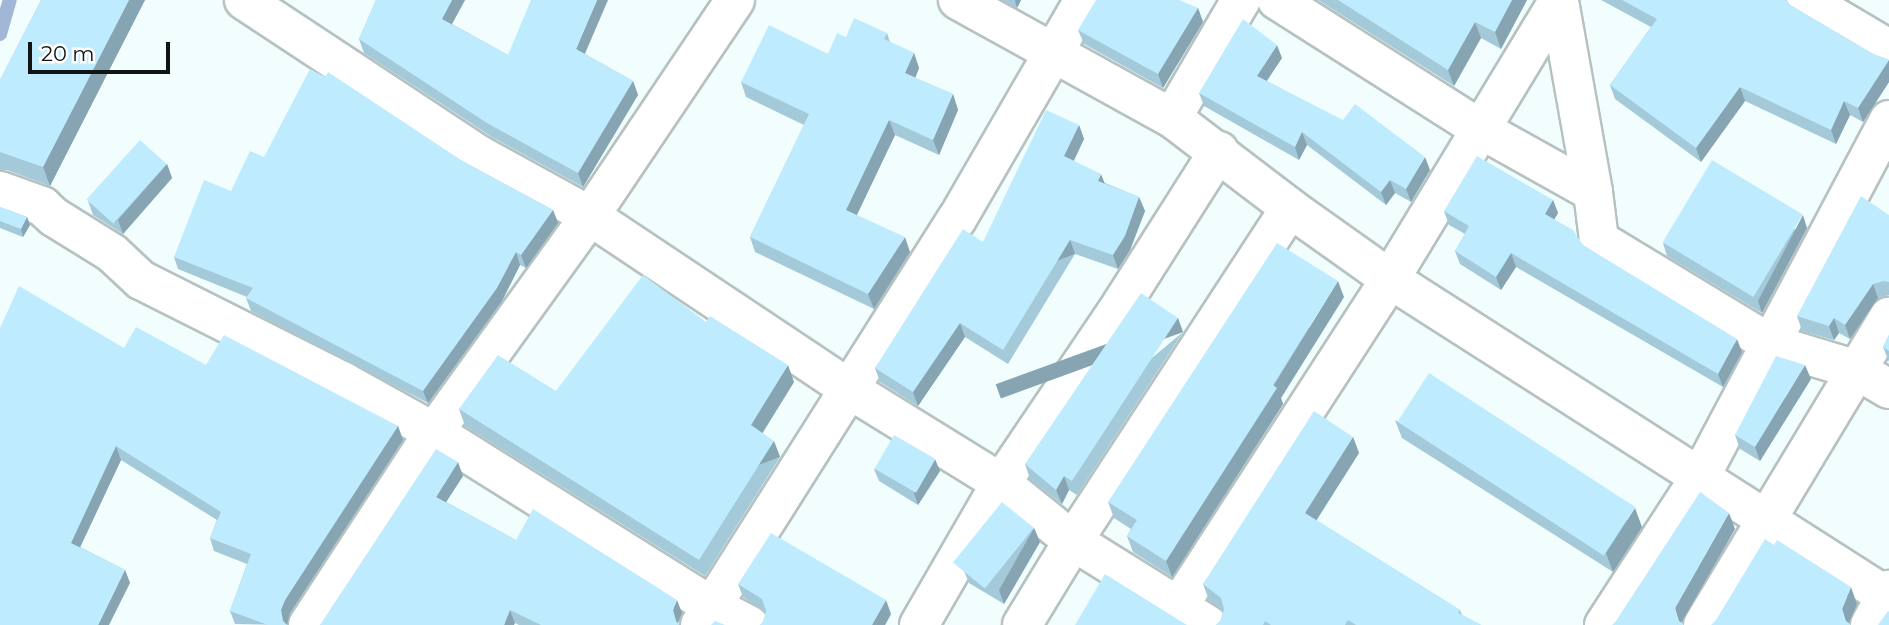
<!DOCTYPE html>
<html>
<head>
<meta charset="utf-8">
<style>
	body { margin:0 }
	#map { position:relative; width:1889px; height:625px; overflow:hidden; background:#f2fefd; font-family:Montserrat,sans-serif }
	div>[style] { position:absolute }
	.stream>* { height:14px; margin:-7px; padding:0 7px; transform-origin:7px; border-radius:7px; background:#a2b7d8 }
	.roads { filter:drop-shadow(2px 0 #b6c2c1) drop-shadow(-2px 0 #b6c2c1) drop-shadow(0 2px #b6c2c1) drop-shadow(0 -2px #b6c2c1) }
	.street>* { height:38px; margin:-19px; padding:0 19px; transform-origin:19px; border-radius:19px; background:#fff }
	.wall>* { inset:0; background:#a4cada }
	.shaded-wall>* { inset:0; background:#86a4b2; transform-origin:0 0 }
	.building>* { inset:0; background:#bfebfe; transform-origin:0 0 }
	span { translate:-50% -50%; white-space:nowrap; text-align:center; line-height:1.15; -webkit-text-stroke:5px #fff; paint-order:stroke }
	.scale { position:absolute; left:28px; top:42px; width:142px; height:32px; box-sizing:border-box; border:4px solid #101514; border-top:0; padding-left:9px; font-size:21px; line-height:24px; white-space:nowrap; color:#101514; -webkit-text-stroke:5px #fff; paint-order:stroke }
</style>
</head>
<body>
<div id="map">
	<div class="stream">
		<div style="left:0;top:34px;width:35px;rotate:-74deg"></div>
	</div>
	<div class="roads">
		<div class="street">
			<div style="left:244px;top:0;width:284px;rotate:33.4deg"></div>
			<div style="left:481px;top:156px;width:124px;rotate:28.8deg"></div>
			<div style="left:590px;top:216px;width:311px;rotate:33.7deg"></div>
			<div style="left:849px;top:389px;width:179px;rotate:31.7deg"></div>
			<div style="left:1001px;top:483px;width:92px;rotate:38.9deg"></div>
			<div style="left:1073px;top:541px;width:159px;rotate:31.9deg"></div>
			<div style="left:958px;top:0;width:244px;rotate:28.9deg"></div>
			<div style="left:1172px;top:118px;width:148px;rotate:37.3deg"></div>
			<div style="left:1290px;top:208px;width:123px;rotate:35.4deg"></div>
			<div style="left:1390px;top:279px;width:592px;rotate:32.59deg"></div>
			<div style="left:1277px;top:0;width:243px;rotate:32.4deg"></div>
			<div style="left:1482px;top:130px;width:127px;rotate:29.2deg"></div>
			<div style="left:1593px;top:192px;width:48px;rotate:82.9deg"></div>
			<div style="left:1599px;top:240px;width:201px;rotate:31.2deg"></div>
			<div style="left:1771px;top:344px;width:90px;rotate:16.8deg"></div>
			<div style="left:1857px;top:370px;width:37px;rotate:31deg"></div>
			<div style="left:1806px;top:0;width:96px;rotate:30.6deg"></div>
			<div style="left:1559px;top:1px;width:194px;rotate:79.9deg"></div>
			<div style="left:1172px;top:118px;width:137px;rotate:-59.7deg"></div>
			<div style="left:0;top:191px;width:45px;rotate:19.7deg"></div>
			<div style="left:42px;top:206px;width:16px;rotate:43deg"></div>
			<div style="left:54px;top:217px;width:68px;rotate:31.8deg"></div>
			<div style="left:112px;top:253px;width:40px;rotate:43deg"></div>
			<div style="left:141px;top:280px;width:227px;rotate:26.7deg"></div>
			<div style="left:344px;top:382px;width:103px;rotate:29.1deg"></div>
			<div style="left:434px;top:432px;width:326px;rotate:32.1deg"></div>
			<div style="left:710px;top:605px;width:44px;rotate:27.1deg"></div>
			<div style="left:1178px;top:607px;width:391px;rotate:-57.1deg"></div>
			<div style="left:1390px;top:279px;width:326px;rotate:-58.8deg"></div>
			<div style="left:308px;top:625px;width:230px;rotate:-56.9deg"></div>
			<div style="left:434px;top:432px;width:266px;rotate:-54.2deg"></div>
			<div style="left:590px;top:216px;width:260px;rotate:-56.1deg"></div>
			<div style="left:700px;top:625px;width:481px;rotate:-57.7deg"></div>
			<div style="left:957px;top:219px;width:253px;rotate:-59.9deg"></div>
			<div style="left:919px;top:625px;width:164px;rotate:-60deg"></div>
			<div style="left:1001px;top:483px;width:218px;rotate:-56deg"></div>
			<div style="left:1123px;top:302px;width:179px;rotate:-57.6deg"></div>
			<div style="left:1022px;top:625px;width:98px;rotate:-58.7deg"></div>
			<div style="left:1073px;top:541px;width:397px;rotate:-56.9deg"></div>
			<div style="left:1604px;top:625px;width:176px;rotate:-57deg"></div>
			<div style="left:1700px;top:477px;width:404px;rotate:-62.1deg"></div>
			<div style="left:1703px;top:625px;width:360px;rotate:-58.9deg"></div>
			<div style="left:1870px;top:625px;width:40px;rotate:-62deg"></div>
		</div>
	</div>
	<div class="wall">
		<div style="clip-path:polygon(41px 0,145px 0,50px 186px,7px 170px,0 170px,0 80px)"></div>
		<div style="clip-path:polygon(376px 0,465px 0,452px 24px,508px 55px,585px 54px,633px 81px,638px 95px,583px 187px,492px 137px,364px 53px,359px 39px)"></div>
		<div style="clip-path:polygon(1002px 0,1021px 0,1017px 8px)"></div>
		<div style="clip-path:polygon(1318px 0,1527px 0,1501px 49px,1481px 38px,1454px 86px)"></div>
		<div style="clip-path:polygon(1601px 0,1786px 0,1790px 5px,1873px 54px,1889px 60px,1889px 82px,1863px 122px,1850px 115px,1836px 144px,1745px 101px,1701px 162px,1615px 99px,1610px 85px,1651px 27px)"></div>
		<div style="clip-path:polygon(1198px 8px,1203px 22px,1163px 88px,1084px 44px,1078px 30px)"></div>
		<div style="clip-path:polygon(887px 33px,890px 42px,914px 53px,919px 68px,915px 78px,953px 94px,958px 110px,939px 155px,895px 135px,857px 215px,910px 252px,874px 309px,755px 252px,750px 237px,804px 125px,746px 97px,741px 82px,828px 54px,846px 37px)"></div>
		<div style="clip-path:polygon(1282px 58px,1267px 81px,1430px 170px,1411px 202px,1395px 193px,1386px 205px,1307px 145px,1299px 160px,1204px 106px,1199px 93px)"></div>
		<div style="clip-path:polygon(1079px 125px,1084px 139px,1074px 161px,1105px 183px,1139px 197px,1145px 211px,1130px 250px,1118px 269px,1075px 254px,1008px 364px,965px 337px,918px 406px,880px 382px,875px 368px,983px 242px)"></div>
		<div style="clip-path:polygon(264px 157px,464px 162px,553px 210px,558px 223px,526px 268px,520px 265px,502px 301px,428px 403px,251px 311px,246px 298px,247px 297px,178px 269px,174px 257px)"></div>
		<div style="clip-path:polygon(167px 164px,172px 178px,123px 234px,93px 215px,88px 201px)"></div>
		<div style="clip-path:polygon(1553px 200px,1558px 213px,1554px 219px,1583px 245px,1742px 352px,1723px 387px,1516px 267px,1501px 290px,1460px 264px,1455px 251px,1465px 234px,1449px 225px,1444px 211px)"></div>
		<div style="clip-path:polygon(0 207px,27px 217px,30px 225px,23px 237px,0 228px)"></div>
		<div style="clip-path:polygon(1889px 215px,1889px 295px,1878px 298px,1850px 339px,1839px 333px,1834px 340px,1802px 331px,1797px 316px)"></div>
		<div style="clip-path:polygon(1807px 228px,1762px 313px,1667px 256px,1663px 243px)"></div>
		<div style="clip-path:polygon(1344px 297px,1281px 398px,1283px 404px,1172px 577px,1133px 552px,1127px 536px,1131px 529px,1114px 518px,1108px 502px)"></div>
		<div style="clip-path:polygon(706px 322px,794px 382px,762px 433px,780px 457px,705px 576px,465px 426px,459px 409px,556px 391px)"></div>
		<div style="clip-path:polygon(1183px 332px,1077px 495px,1069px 490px,1062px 504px,1030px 479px,1025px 464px)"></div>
		<div style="clip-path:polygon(1889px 335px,1889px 362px,1883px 347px)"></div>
		<div style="clip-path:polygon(124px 348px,206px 365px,398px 426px,403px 440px,290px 613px,286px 623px,287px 625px,235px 624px,230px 611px,247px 564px,214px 551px,210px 538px,217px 520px,121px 460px,80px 547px,125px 570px,130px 583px,0 625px)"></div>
		<div style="clip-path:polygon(1811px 379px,1760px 461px,1740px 449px,1735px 435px)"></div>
		<div style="clip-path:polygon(1395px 420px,1642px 527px,1613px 572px,1402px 438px)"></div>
		<div style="clip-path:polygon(1353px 437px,1359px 453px,1316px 520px,1460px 610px,1462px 615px,1481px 625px,1216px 625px,1221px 620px,1223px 611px,1209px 600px,1203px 584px)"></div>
		<div style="clip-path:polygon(874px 469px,940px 471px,918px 505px,879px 481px)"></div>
		<div style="clip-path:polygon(463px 476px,446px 502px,516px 540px,682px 613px,678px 623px,679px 625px,519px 625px,515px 623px,320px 625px)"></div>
		<div style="clip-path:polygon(1034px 528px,1040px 542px,1004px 604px,969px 583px,963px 569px)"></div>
		<div style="clip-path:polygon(738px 584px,891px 614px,885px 625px,760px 625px,763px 622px,766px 612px,743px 597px)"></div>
	</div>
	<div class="shaded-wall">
		<div style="clip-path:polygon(129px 0,145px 0,50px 186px,43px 167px)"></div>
		<div style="clip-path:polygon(452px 0,465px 0,447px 33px,442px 19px)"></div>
		<div style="clip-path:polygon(597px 0,608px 0,581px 63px,576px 49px)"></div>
		<div style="clip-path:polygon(1015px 0,1021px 0,1017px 8px)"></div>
		<div style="clip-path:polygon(1512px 0,1527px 0,1501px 49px,1495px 32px)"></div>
		<div style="clip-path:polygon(1198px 8px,1203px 22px,1163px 88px,1158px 74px)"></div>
		<div style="clip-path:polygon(1475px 22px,1481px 38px,1454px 86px,1448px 70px)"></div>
		<div style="clip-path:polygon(1277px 45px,1282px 58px,1261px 89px,1257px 76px)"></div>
		<div style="clip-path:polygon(914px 53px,919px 68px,911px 89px,905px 73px)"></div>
		<div style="clip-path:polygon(1889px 60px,1889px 82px,1863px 122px,1858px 108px)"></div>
		<div style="clip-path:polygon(633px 81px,638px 95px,583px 187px,578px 173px)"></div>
		<div style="clip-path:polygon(1740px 87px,1745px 101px,1701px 162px,1696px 148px)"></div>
		<div style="clip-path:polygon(953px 94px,958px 110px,939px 155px,933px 140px)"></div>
		<div style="clip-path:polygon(1844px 101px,1850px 115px,1836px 144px,1831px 130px)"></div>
		<div style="clip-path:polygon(889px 120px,895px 135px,852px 225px,846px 210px)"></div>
		<div style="clip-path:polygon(1079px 125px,1084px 139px,1069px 170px,1064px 156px)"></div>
		<div style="clip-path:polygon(1302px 132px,1307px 145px,1299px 160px,1295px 147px)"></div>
		<div style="clip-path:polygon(1425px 157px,1430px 170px,1411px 202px,1406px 189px)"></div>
		<div style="clip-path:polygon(167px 164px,172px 178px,123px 234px,118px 220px)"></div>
		<div style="clip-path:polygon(1101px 174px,1107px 189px,1098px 181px)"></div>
		<div style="clip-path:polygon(1390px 180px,1395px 193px,1386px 205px,1381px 192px)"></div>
		<div style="clip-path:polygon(1139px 197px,1145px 211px,1130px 250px,1118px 269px,1113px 255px)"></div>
		<div style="clip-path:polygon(1553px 200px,1558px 213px,1550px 227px,1545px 214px)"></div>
		<div style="clip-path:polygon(553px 210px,558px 223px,526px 268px,521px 255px)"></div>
		<div style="clip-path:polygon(1803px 215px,1807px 228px,1762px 313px,1758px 301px)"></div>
		<div style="clip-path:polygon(27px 217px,30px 225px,23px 237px,21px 229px)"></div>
		<div style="clip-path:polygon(905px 237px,910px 252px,874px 309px,868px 294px)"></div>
		<div style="left:1070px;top:240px;width:15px;height:129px;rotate:70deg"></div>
		<div style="clip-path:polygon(516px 252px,520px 265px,502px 301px,428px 403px,423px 391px)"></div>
		<div style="clip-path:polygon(1511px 253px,1516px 267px,1501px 290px,1496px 277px)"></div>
		<div style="clip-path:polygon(1338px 281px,1344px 297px,1281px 398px,1283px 404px,1172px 577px,1166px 561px)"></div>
		<div style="clip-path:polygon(1873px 284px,1878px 298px,1850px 339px,1845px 325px)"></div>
		<div style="left:1178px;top:318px;width:15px;height:194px;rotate:70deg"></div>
		<div style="clip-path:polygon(1834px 318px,1839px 333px,1834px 340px,1829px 326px)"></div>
		<div style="clip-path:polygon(960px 323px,965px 337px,918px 406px,913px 392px)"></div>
		<div style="clip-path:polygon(1737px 339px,1742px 352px,1723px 387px,1718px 374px)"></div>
		<div style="clip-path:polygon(788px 365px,794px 382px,757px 442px,751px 425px)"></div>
		<div style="clip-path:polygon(1805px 365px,1811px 379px,1760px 461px,1755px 447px)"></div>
		<div style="clip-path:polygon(398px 426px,403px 440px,290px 613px,287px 625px,283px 621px,281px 610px,285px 600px)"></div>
		<div style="clip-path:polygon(1353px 437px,1359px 453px,1311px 529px,1305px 513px)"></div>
		<div style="left:774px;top:441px;width:17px;height:141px;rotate:69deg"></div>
		<div style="clip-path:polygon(116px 446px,121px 460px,76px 556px,71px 543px)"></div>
		<div style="clip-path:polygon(935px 459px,940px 471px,918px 505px,914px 493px)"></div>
		<div style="clip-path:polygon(458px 462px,463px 476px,441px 510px,436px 497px)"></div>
		<div style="clip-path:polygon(1064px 476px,1069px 490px,1062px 504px,1056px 490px)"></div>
		<div style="clip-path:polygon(1635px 508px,1642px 527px,1613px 572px,1606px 553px)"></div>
		<div style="clip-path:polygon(1729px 513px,1735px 529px,1680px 625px,1675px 608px)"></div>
		<div style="clip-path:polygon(1034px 528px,1040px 542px,1004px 604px,999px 590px)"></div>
		<div style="clip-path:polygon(125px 570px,130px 583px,109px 625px,98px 625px)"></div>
		<div style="clip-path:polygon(1851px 587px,1857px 604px,1848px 625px,1847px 625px,1842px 609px)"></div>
		<div style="clip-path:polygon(677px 600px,682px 613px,677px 625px,673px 610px)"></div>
		<div style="clip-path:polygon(886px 600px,891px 614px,885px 625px,872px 625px)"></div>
		<div style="clip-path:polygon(510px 610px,515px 623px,514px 625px,504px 625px)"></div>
	</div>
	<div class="building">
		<div style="clip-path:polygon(41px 0,129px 0,43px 167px,0 152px,0 80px)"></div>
		<div style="clip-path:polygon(376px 0,452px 0,442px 19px,508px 55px,531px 0,597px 0,576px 49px,633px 81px,578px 173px,487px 123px,359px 39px)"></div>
		<div style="clip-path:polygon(1096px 0,1179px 0,1198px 8px,1158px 74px,1078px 30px)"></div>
		<div style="clip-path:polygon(1338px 0,1512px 0,1495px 32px,1475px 22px,1448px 70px)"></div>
		<div style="clip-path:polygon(1622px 0,1786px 0,1790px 5px,1873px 54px,1889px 60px,1858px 108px,1844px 101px,1831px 130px,1740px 87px,1696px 148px,1610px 85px,1657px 19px)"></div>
		<div style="clip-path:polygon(854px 18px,887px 33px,884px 39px,914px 53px,905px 73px,953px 94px,933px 140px,889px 120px,846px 210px,905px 237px,868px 294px,750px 237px,809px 114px,741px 82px,769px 25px,828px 54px,837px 33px,846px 37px)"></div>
		<div style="clip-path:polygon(1243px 19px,1277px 45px,1257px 76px,1343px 120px,1355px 104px,1425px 157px,1406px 189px,1390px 180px,1381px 192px,1302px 132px,1295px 147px,1199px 93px)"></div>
		<div style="clip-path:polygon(310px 69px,325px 77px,328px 72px,464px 162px,553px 210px,521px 255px,516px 252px,497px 288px,423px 391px,246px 298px,253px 288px,174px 257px,204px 180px,231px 191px,250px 151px,264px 157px)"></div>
		<div style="clip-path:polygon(1046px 110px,1079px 125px,1064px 156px,1101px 174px,1098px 181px,1139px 197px,1125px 236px,1113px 255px,1070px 240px,1003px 350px,960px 323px,913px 392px,875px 368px,963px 229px,983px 242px)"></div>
		<div style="left:140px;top:140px;width:36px;height:80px;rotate:42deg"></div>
		<div style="clip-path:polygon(1477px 156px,1553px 200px,1545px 214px,1573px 230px,1583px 245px,1737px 339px,1718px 374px,1511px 253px,1496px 277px,1455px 251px,1469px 226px,1444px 211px)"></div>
		<div style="left:1712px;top:160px;width:106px;height:96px;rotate:31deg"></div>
		<div style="clip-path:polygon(1861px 196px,1889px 215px,1889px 282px,1884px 281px,1873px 284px,1845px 325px,1834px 318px,1829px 326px,1797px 316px)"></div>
		<div style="clip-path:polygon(0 207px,27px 217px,21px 229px,0 221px)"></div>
		<div style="clip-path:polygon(1277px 243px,1338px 281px,1273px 385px,1277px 388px,1166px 561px,1127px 536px,1137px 520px,1108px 502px)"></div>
		<div style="clip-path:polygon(643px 275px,706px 322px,710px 316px,788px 365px,751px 425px,774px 441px,699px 560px,459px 409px,498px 355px,556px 391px)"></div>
		<div style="clip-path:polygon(19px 286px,124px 348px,136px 327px,206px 365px,224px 335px,398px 426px,285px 600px,281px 610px,283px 621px,287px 625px,268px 625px,230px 611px,251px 554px,210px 538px,221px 512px,116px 446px,71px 543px,125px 570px,98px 625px,0 625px,0 328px)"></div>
		<div style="clip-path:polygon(1141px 293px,1178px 318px,1072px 481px,1064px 476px,1056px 490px,1025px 464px)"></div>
		<div style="clip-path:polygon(1889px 335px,1889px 351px,1883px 347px)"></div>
		<div style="clip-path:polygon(1776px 356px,1805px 365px,1755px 447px,1735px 435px)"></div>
		<div style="left:1429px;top:373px;width:246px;height:58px;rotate:33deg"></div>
		<div style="clip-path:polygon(1314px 411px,1353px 437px,1305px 513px,1460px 610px,1458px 613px,1481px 625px,1356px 625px,1348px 620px,1345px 625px,1271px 625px,1265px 621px,1263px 625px,1216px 625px,1221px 620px,1224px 609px,1221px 598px,1203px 584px)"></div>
		<div style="left:894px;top:435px;width:48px;height:39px;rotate:30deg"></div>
		<div style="clip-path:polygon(436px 449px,458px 462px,436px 497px,516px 540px,533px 509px,677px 600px,673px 610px,676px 621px,679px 625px,541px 625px,510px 610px,504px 625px,320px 625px)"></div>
		<div style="clip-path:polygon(1700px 492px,1729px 513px,1675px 608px,1678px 620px,1684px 625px,1612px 625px,1616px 621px)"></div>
		<div style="left:1002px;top:502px;width:41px;height:78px;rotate:39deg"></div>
		<div style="clip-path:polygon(771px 533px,886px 600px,872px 625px,760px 625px,763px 622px,766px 611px,762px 599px,738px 584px)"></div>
		<div style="clip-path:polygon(1765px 539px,1774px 545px,1777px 540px,1851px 587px,1842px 609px,1845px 620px,1851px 625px,1711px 625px,1716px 620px)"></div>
		<div style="clip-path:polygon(1105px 574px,1187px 625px,1075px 625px)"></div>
		<div style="clip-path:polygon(1888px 611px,1889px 612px,1889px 625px,1878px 625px)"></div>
		<div style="clip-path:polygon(715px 621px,725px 625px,711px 625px)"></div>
	</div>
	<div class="scale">20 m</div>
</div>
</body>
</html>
